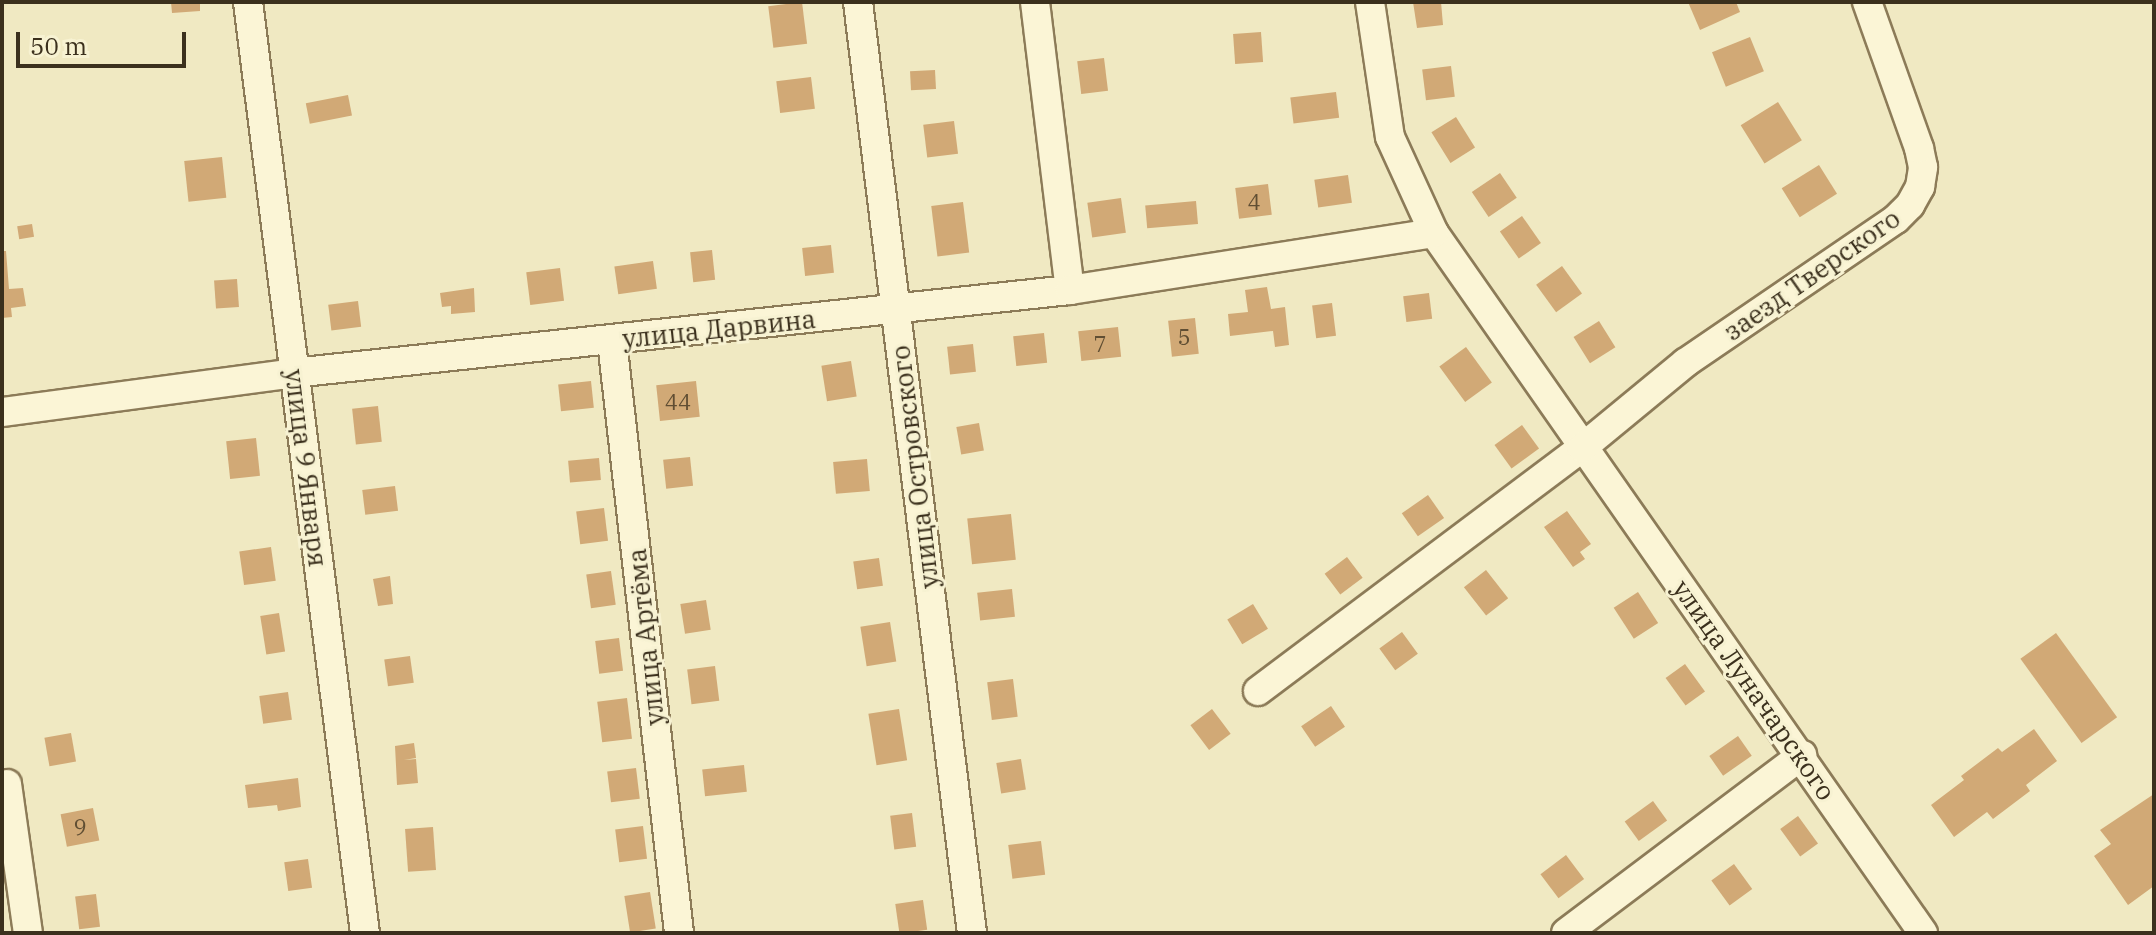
<!DOCTYPE html>
<html>
<head>
<meta charset="utf-8">
<style>
	body { margin:0 }
	#map { position:relative; width:2156px; height:935px; overflow:hidden; background:#f0e9c2; font-family:"IBM Plex Serif",serif }
	div>[style] { position:absolute }
	.building>* { inset:0; background:#d1a976; transform-origin:0 0 }
	.roads { filter:drop-shadow(2px 0 #8c7b58) drop-shadow(-2px 0 #8c7b58) drop-shadow(0 2px #8c7b58) drop-shadow(0 -2px #8c7b58) }
	.minor>* { height:28px; margin:-14px; padding:0 14px; transform-origin:14px; border-radius:14px; background:#fbf5d6 }
	span { translate:-50% -50%; white-space:nowrap; text-align:center; line-height:1.15; -webkit-text-stroke:6px #f7f2d2; paint-order:stroke }
	.number-label { font-size:22px; color:#604e33 }
	.number-label span { -webkit-text-stroke-width:0 }
	.street-label { font-size:26px; color:#3b301d }
	.frame { position:absolute; inset:0; border:4px solid #3b301d; pointer-events:none }
	.scale { position:absolute; left:16px; top:32px; width:170px; height:36px; box-sizing:border-box; border:4px solid #3b301d; border-top:0; padding-left:10px; font-size:24px; line-height:28px; white-space:nowrap; color:#3b301d; -webkit-text-stroke:6px #f7f2d2; paint-order:stroke }
</style>
</head>
<body>
<div id="map">
	<div class="building">
		<div style="clip-path:polygon(171px 2px,200px 2px,200px 11px,172px 13px)"></div>
		<div style="left:802px;top:2px;width:42px;height:34px;rotate:83deg"></div>
		<div style="clip-path:polygon(1413px 2px,1441px 2px,1443px 25px,1417px 28px)"></div>
		<div style="clip-path:polygon(1688px 2px,1736px 2px,1740px 12px,1700px 30px)"></div>
		<div style="left:1261px;top:32px;width:30px;height:28px;rotate:86deg"></div>
		<div style="left:1750px;top:37px;width:37px;height:41px;rotate:68deg"></div>
		<div style="left:1104px;top:58px;width:33px;height:27px;rotate:83deg"></div>
		<div style="left:1451px;top:66px;width:31px;height:29px;rotate:83deg"></div>
		<div style="left:935px;top:70px;width:19px;height:25px;rotate:87deg"></div>
		<div style="left:811px;top:77px;width:32px;height:35px;rotate:83deg"></div>
		<div style="left:1336px;top:92px;width:26px;height:46px;rotate:83deg"></div>
		<div style="left:348px;top:95px;width:21px;height:43px;rotate:79deg"></div>
		<div style="left:1778px;top:102px;width:45px;height:44px;rotate:58deg"></div>
		<div style="left:1456px;top:117px;width:36px;height:29px;rotate:58deg"></div>
		<div style="left:954px;top:121px;width:33px;height:31px;rotate:83deg"></div>
		<div style="left:222px;top:157px;width:41px;height:38px;rotate:84deg"></div>
		<div style="left:1819px;top:165px;width:34px;height:44px;rotate:58deg"></div>
		<div style="left:1500px;top:173px;width:30px;height:34px;rotate:56deg"></div>
		<div style="left:1348px;top:175px;width:28px;height:34px;rotate:82deg"></div>
		<div style="left:1268px;top:184px;width:31px;height:33px;rotate:83deg"></div>
		<div style="left:1121px;top:198px;width:35px;height:34px;rotate:82deg"></div>
		<div style="left:1196px;top:201px;width:23px;height:51px;rotate:85deg"></div>
		<div style="left:963px;top:202px;width:51px;height:32px;rotate:83deg"></div>
		<div style="left:1522px;top:216px;width:33px;height:27px;rotate:55deg"></div>
		<div style="left:32px;top:224px;width:13px;height:15px;rotate:81deg"></div>
		<div style="left:831px;top:245px;width:28px;height:29px;rotate:84deg"></div>
		<div style="left:712px;top:250px;width:30px;height:22px;rotate:84deg"></div>
		<div style="clip-path:polygon(2px 251px,6px 251px,9px 289px,23px 288px,26px 306px,11px 308px,12px 317px,2px 318px)"></div>
		<div style="left:653px;top:261px;width:28px;height:39px;rotate:82deg"></div>
		<div style="left:1562px;top:266px;width:34px;height:32px;rotate:54deg"></div>
		<div style="left:560px;top:268px;width:33px;height:34px;rotate:83deg"></div>
		<div style="left:237px;top:279px;width:28px;height:23px;rotate:86deg"></div>
		<div style="clip-path:polygon(1267px 287px,1271px 309px,1285px 307px,1289px 345px,1275px 347px,1273px 331px,1230px 336px,1228px 314px,1248px 312px,1245px 290px)"></div>
		<div style="clip-path:polygon(474px 288px,475px 312px,451px 314px,451px 306px,442px 307px,440px 293px)"></div>
		<div style="left:1429px;top:293px;width:26px;height:26px;rotate:83deg"></div>
		<div style="left:358px;top:301px;width:26px;height:30px;rotate:83deg"></div>
		<div style="left:1332px;top:303px;width:33px;height:20px;rotate:83deg"></div>
		<div style="left:1195px;top:318px;width:36px;height:27px;rotate:84deg"></div>
		<div style="left:1599px;top:321px;width:31px;height:30px;rotate:58deg"></div>
		<div style="left:1118px;top:327px;width:30px;height:40px;rotate:84deg"></div>
		<div style="left:1044px;top:333px;width:30px;height:31px;rotate:84deg"></div>
		<div style="left:973px;top:344px;width:28px;height:26px;rotate:84deg"></div>
		<div style="left:1466px;top:347px;width:44px;height:33px;rotate:54deg"></div>
		<div style="left:851px;top:361px;width:36px;height:30px;rotate:81deg"></div>
		<div style="left:591px;top:381px;width:27px;height:33px;rotate:84deg"></div>
		<div style="left:696px;top:381px;width:36px;height:40px;rotate:84deg"></div>
		<div style="left:378px;top:406px;width:36px;height:26px;rotate:84deg"></div>
		<div style="left:979px;top:423px;width:28px;height:23px;rotate:80deg"></div>
		<div style="left:1522px;top:425px;width:29px;height:34px;rotate:54deg"></div>
		<div style="left:256px;top:438px;width:38px;height:30px;rotate:84deg"></div>
		<div style="left:690px;top:457px;width:29px;height:27px;rotate:84deg"></div>
		<div style="left:599px;top:458px;width:22px;height:31px;rotate:85deg"></div>
		<div style="left:867px;top:459px;width:32px;height:34px;rotate:85deg"></div>
		<div style="left:395px;top:486px;width:25px;height:33px;rotate:83deg"></div>
		<div style="left:1428px;top:495px;width:28px;height:32px;rotate:55deg"></div>
		<div style="left:604px;top:508px;width:33px;height:28px;rotate:83deg"></div>
		<div style="clip-path:polygon(1567px 511px,1591px 544px,1580px 552px,1585px 559px,1573px 567px,1544px 527px)"></div>
		<div style="left:1011px;top:514px;width:46px;height:44px;rotate:84deg"></div>
		<div style="left:271px;top:547px;width:34px;height:32px;rotate:82deg"></div>
		<div style="left:1347px;top:557px;width:26px;height:28px;rotate:53deg"></div>
		<div style="left:879px;top:558px;width:28px;height:26px;rotate:82deg"></div>
		<div style="left:1486px;top:570px;width:36px;height:28px;rotate:52deg"></div>
		<div style="left:611px;top:571px;width:34px;height:25px;rotate:82deg"></div>
		<div style="clip-path:polygon(390px 576px,393px 604px,378px 606px,373px 579px)"></div>
		<div style="left:1012px;top:589px;width:28px;height:35px;rotate:84deg"></div>
		<div style="left:1638px;top:592px;width:37px;height:29px;rotate:57deg"></div>
		<div style="left:706px;top:600px;width:30px;height:26px;rotate:81deg"></div>
		<div style="left:1253px;top:604px;width:29px;height:30px;rotate:59deg"></div>
		<div style="left:279px;top:613px;width:39px;height:19px;rotate:81deg"></div>
		<div style="left:890px;top:622px;width:40px;height:30px;rotate:81deg"></div>
		<div style="left:1402px;top:632px;width:27px;height:28px;rotate:54deg"></div>
		<div style="left:2056px;top:633px;width:104px;height:44px;rotate:54deg"></div>
		<div style="left:619px;top:638px;width:33px;height:24px;rotate:83deg"></div>
		<div style="left:410px;top:656px;width:27px;height:26px;rotate:82deg"></div>
		<div style="left:1685px;top:664px;width:34px;height:24px;rotate:54deg"></div>
		<div style="left:715px;top:666px;width:35px;height:28px;rotate:83deg"></div>
		<div style="left:1013px;top:679px;width:38px;height:26px;rotate:83deg"></div>
		<div style="left:288px;top:692px;width:28px;height:29px;rotate:82deg"></div>
		<div style="left:627px;top:698px;width:41px;height:30px;rotate:83deg"></div>
		<div style="left:1331px;top:706px;width:25px;height:36px;rotate:56deg"></div>
		<div style="left:899px;top:709px;width:52px;height:31px;rotate:81deg"></div>
		<div style="left:1212px;top:709px;width:31px;height:27px;rotate:53deg"></div>
		<div style="clip-path:polygon(2034px 729px,2057px 761px,2026px 785px,2030px 791px,1993px 819px,1987px 812px,1954px 837px,1931px 805px,1964px 780px,1961px 776px,1998px 748px,2002px 752px)"></div>
		<div style="left:71px;top:733px;width:29px;height:27px;rotate:80deg"></div>
		<div style="left:1738px;top:736px;width:24px;height:35px;rotate:55deg"></div>
		<div style="clip-path:polygon(414px 743px,416px 758px,404px 760px,416px 759px,418px 783px,397px 785px,395px 746px)"></div>
		<div style="left:1021px;top:759px;width:31px;height:25px;rotate:81deg"></div>
		<div style="left:744px;top:765px;width:27px;height:42px;rotate:84deg"></div>
		<div style="left:636px;top:768px;width:31px;height:29px;rotate:83deg"></div>
		<div style="clip-path:polygon(298px 778px,301px 807px,278px 811px,277px 805px,248px 808px,245px 785px)"></div>
		<div style="clip-path:polygon(2154px 794px,2154px 886px,2128px 905px,2094px 856px,2111px 844px,2100px 830px)"></div>
		<div style="left:1653px;top:801px;width:24px;height:35px;rotate:54deg"></div>
		<div style="left:93px;top:808px;width:33px;height:33px;rotate:79deg"></div>
		<div style="left:912px;top:813px;width:34px;height:22px;rotate:83deg"></div>
		<div style="left:1798px;top:816px;width:34px;height:22px;rotate:54deg"></div>
		<div style="left:643px;top:826px;width:33px;height:28px;rotate:83deg"></div>
		<div style="left:433px;top:827px;width:43px;height:28px;rotate:86deg"></div>
		<div style="left:1041px;top:841px;width:34px;height:33px;rotate:83deg"></div>
		<div style="left:1566px;top:855px;width:30px;height:32px;rotate:53deg"></div>
		<div style="left:308px;top:859px;width:29px;height:24px;rotate:82deg"></div>
		<div style="left:1734px;top:864px;width:31px;height:28px;rotate:54deg"></div>
		<div style="left:650px;top:892px;width:37px;height:26px;rotate:81deg"></div>
		<div style="left:96px;top:894px;width:33px;height:21px;rotate:83deg"></div>
		<div style="left:923px;top:900px;width:30px;height:28px;rotate:82deg"></div>
	</div>
	<div class="roads">
		<div class="minor">
			<div style="left:248px;top:2px;width:938px;rotate:82.84deg"></div>
			<div style="left:858px;top:2px;width:938px;rotate:83.02deg"></div>
			<div style="left:1035px;top:2px;width:290px;rotate:83.1deg"></div>
			<div style="left:1370px;top:2px;width:136px;rotate:81.6deg"></div>
			<div style="left:1390px;top:137px;width:106px;rotate:65.4deg"></div>
			<div style="left:1434px;top:233px;width:854px;rotate:55.06deg"></div>
			<div style="left:612px;top:341px;width:596px;rotate:83.54deg"></div>
			<div style="left:2px;top:412px;width:294px;rotate:-7.6deg"></div>
			<div style="left:293px;top:373px;width:781px;rotate:-6.1deg"></div>
			<div style="left:1070px;top:290px;width:368px;rotate:-8.9deg"></div>
			<div style="left:1258px;top:691px;width:405px;rotate:-36.9deg"></div>
			<div style="left:1582px;top:448px;width:134px;rotate:-39.5deg"></div>
			<div style="left:1685px;top:363px;width:255px;rotate:-34.3deg"></div>
			<div style="left:1896px;top:219px;width:20px;rotate:-45deg"></div>
			<div style="left:1910px;top:205px;width:21px;rotate:-61deg"></div>
			<div style="left:1920px;top:187px;width:20px;rotate:-81deg"></div>
			<div style="left:1923px;top:167px;width:19px;rotate:-102deg"></div>
			<div style="left:1919px;top:148px;width:155px;rotate:-109.6deg"></div>
			<div style="left:7px;top:784px;width:150px;rotate:82deg"></div>
			<div style="left:1566px;top:933px;width:296px;rotate:-37deg"></div>
		</div>
	</div>
	<div class="number-label">
		<span style="left:1254px;top:202px">4</span>
		<span style="left:1184px;top:337px">5</span>
		<span style="left:1100px;top:344px">7</span>
		<span style="left:678px;top:402px">44</span>
		<span style="left:80px;top:827px">9</span>
	</div>
	<div class="street-label">
		<span style="left:1812px;top:275px;rotate:-35deg">заезд Тверского</span>
		<span style="left:719px;top:329px;rotate:-6deg">улица Дарвина</span>
		<span style="left:915px;top:467px;rotate:-97deg">улица Островского</span>
		<span style="left:306px;top:468px;rotate:83deg">улица 9 Января</span>
		<span style="left:646px;top:637px;rotate:-96deg">улица Артёма</span>
		<span style="left:1754px;top:690px;rotate:55deg">улица Луначарского</span>
	</div>
	<div class="frame"></div>
	<div class="scale">50 m</div>
</div>
</body>
</html>
